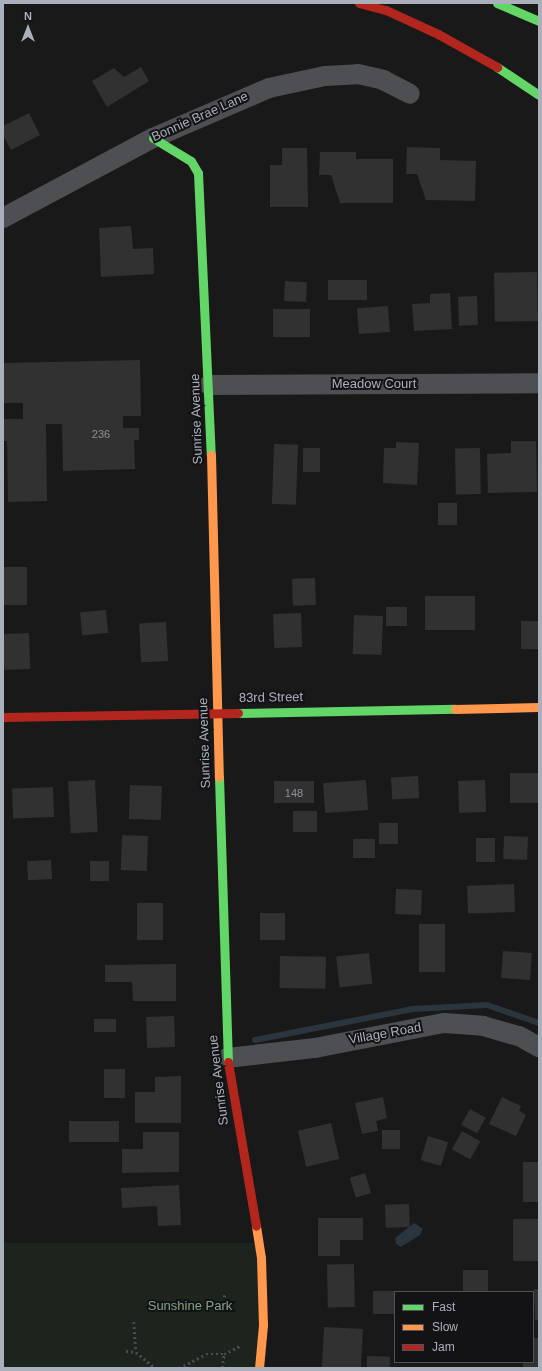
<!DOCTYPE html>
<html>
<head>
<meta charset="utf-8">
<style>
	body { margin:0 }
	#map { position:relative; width:542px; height:1371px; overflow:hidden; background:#19191a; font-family:Arial,sans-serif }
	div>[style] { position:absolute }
	.green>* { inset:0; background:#1d241e; transform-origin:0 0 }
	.water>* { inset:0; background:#2b353d }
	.stream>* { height:6px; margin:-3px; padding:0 3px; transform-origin:3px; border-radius:3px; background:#2b353d }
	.building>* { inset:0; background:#313132; transform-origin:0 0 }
	.path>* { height:2.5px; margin-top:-1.25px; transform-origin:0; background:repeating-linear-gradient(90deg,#494b4d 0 2px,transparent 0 5px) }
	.street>* { height:20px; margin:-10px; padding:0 10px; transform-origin:10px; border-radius:10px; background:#4d4f53 }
	.fast>* { height:9px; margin:-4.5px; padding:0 4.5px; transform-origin:4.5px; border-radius:4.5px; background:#63d668 }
	.slow>* { height:9px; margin:-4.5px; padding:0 4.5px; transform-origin:4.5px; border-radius:4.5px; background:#ff974d }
	.jam>* { height:9px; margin:-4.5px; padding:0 4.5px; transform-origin:4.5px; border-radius:4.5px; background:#b3261e }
	span { translate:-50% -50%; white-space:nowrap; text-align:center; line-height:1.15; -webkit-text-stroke:4px #131316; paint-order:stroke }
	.number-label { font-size:11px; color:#8c9099 }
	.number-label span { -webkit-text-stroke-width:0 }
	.street-label { font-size:13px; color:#aab0bb }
	.park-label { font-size:13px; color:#80a781 }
	.frame { position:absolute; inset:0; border:4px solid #aab0bb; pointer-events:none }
	.legend { position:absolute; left:394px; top:1291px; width:140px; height:72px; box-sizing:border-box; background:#131316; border:1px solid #4f5258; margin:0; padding:5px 7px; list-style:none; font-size:12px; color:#aab0bb }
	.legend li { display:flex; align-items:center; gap:8px; height:20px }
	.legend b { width:20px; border:1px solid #4f5258 }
	.north { position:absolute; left:8px; top:8px; width:40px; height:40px; -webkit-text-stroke:3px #131316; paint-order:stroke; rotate:0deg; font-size:11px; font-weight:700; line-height:16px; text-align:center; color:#aab0bb }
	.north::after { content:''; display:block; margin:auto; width:14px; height:18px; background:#aab0bb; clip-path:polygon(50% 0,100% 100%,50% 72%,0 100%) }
</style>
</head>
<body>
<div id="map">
	<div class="green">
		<div style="left:259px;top:1243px;width:125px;height:256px;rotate:90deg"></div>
	</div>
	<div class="water">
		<div style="clip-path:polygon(414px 1223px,423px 1229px,420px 1235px,401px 1247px,396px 1244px,395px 1238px)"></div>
	</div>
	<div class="stream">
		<div style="left:255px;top:1040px;width:161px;rotate:-11.1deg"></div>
		<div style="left:413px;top:1009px;width:74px;rotate:-3.1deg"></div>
		<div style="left:487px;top:1005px;width:55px;rotate:19.1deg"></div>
	</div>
	<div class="building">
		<div style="clip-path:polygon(141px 67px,149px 81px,107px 107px,92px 81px,114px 68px,124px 77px)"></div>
		<div style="clip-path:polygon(29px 113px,40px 135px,11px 150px,3px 135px,3px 126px)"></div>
		<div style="clip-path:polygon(407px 147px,440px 148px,440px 160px,476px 161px,475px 201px,426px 200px,417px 174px,406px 174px)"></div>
		<div style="clip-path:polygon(282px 148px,307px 148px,308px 207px,270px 207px,270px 165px,282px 165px)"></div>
		<div style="clip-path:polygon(320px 152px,356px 152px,356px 159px,393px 159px,393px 203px,340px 203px,331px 175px,319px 175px)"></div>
		<div style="clip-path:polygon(131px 226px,133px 249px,153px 248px,154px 274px,101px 277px,99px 228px)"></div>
		<div style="left:537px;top:272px;width:49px;height:43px;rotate:89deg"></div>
		<div style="left:367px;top:280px;width:20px;height:39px;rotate:90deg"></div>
		<div style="left:285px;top:281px;width:22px;height:20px;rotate:3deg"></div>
		<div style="clip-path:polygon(450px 293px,452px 329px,414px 331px,412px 304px,430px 303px,430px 294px)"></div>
		<div style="left:477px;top:296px;width:29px;height:19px;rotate:88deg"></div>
		<div style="left:388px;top:306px;width:26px;height:31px;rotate:86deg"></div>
		<div style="left:273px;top:309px;width:37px;height:28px"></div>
		<div style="clip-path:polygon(140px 360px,141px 416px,123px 416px,123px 428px,139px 428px,139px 440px,134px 440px,135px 469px,63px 471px,62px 424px,46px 424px,47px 501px,8px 502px,7px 441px,3px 441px,3px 419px,23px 419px,23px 403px,3px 403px,3px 363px)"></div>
		<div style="clip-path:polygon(511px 441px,536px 441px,537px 492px,488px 493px,487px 454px,511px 453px)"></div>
		<div style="clip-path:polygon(396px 442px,419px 443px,417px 485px,383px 483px,384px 448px,396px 448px)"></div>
		<div style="left:274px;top:444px;width:24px;height:60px;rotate:2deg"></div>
		<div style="left:320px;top:448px;width:24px;height:17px;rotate:90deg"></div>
		<div style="left:480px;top:448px;width:46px;height:25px;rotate:89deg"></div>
		<div style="left:438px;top:503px;width:19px;height:22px"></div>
		<div style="left:3px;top:567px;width:24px;height:38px"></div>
		<div style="left:315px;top:578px;width:27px;height:23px;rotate:88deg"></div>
		<div style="left:425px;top:596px;width:50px;height:34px"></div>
		<div style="left:386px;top:607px;width:21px;height:19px"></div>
		<div style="left:106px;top:610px;width:23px;height:26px;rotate:85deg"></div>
		<div style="left:301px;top:613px;width:34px;height:28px;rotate:88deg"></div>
		<div style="left:354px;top:615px;width:29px;height:39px;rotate:2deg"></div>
		<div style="left:539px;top:621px;width:28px;height:18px;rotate:90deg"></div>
		<div style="left:166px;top:622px;width:39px;height:27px;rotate:87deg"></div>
		<div style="left:29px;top:633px;width:36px;height:26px;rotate:88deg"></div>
		<div style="left:539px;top:773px;width:30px;height:29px;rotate:90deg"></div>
		<div style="left:418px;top:776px;width:22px;height:27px;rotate:87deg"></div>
		<div style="left:95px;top:780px;width:52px;height:27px;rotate:87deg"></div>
		<div style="left:366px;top:780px;width:30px;height:43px;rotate:86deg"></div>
		<div style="left:485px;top:780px;width:32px;height:27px;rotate:88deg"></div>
		<div style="left:314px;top:781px;width:22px;height:40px;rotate:90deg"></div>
		<div style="left:130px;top:785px;width:32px;height:34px;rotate:2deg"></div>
		<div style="left:53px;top:787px;width:30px;height:41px;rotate:88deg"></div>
		<div style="left:317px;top:811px;width:21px;height:24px;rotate:90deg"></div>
		<div style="left:379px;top:823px;width:19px;height:21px"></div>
		<div style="left:122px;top:835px;width:26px;height:35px;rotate:2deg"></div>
		<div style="left:504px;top:836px;width:24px;height:23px;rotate:2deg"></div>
		<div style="left:476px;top:838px;width:19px;height:24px"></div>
		<div style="left:353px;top:839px;width:22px;height:19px"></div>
		<div style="left:51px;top:860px;width:19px;height:24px;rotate:87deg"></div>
		<div style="left:90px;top:861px;width:19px;height:20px"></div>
		<div style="left:514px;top:884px;width:28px;height:47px;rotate:88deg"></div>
		<div style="left:396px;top:889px;width:26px;height:25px;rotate:2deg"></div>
		<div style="left:137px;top:903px;width:26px;height:37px"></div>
		<div style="left:260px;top:913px;width:25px;height:27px"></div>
		<div style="left:419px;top:924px;width:26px;height:48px"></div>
		<div style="left:503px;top:951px;width:29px;height:27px;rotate:4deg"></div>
		<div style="left:369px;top:953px;width:31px;height:33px;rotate:84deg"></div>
		<div style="left:280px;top:956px;width:46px;height:32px;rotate:1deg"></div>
		<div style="clip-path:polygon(176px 964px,176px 1001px,133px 1001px,132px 982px,105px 982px,105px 965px)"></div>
		<div style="left:174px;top:1016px;width:31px;height:28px;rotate:88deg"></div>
		<div style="left:94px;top:1019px;width:22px;height:13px"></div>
		<div style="left:104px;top:1069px;width:21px;height:29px"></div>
		<div style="clip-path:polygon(181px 1076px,181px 1123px,135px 1123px,135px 1092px,155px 1092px,155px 1077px)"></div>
		<div style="clip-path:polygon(383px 1097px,387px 1118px,376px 1121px,378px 1131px,362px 1134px,355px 1103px)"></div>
		<div style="clip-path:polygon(502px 1097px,521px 1106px,519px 1111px,526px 1115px,516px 1136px,489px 1124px)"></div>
		<div style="left:470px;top:1109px;width:18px;height:18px;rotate:29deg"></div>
		<div style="left:69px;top:1121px;width:50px;height:21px"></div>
		<div style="left:331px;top:1123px;width:37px;height:34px;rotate:77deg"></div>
		<div style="left:382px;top:1130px;width:18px;height:19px"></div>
		<div style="left:462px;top:1131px;width:21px;height:21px;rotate:29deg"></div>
		<div style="clip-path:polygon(143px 1132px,179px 1132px,179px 1172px,122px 1173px,122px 1149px,143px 1149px)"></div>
		<div style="left:428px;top:1136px;width:21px;height:25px;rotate:17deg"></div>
		<div style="left:539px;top:1162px;width:40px;height:16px;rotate:90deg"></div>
		<div style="left:365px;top:1173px;width:21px;height:16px;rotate:73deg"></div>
		<div style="clip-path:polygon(179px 1185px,181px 1225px,158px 1226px,157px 1206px,122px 1208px,121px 1188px)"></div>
		<div style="left:409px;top:1204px;width:23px;height:24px;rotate:88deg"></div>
		<div style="clip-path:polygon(318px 1218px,363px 1218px,363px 1240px,340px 1240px,340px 1256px,318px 1256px)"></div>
		<div style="left:539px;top:1219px;width:42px;height:26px;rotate:90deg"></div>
		<div style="left:354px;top:1264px;width:43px;height:27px;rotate:89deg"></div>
		<div style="left:463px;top:1270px;width:25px;height:22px"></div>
		<div style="clip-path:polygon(534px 1289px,539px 1289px,539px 1320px,535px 1320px)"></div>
		<div style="left:395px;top:1291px;width:23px;height:22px;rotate:90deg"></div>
		<div style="left:324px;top:1327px;width:39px;height:40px;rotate:3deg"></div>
		<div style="clip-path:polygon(533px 1338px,539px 1338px,539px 1367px,523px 1367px,523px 1362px,533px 1362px)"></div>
		<div style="left:367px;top:1356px;width:23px;height:12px;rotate:2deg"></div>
	</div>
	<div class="path">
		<div style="left:224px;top:1297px;width:3px;rotate:-72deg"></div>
		<div style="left:134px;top:1322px;width:30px;rotate:86deg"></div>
		<div style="left:126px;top:1351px;width:10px;rotate:6deg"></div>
		<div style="left:136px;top:1352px;width:25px;rotate:40deg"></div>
		<div style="left:179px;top:1368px;width:30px;rotate:-27deg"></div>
		<div style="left:206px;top:1354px;width:18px"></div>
		<div style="left:224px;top:1354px;width:18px;rotate:-27deg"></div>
		<div style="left:222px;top:1368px;width:14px;rotate:-82deg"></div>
	</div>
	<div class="street">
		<div style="left:3px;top:218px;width:170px;rotate:-28.1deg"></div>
		<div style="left:153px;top:138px;width:126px;rotate:-23.3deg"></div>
		<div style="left:269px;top:88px;width:57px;rotate:-12.1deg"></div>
		<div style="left:325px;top:76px;width:33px;rotate:-3deg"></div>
		<div style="left:358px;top:74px;width:26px;rotate:13deg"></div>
		<div style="left:383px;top:80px;width:30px;rotate:27deg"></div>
		<div style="left:209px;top:385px;width:330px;rotate:-0.3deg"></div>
		<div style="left:227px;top:1058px;width:89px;rotate:-6.5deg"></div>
		<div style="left:315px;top:1048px;width:131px;rotate:-11deg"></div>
		<div style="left:444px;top:1023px;width:39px;rotate:4deg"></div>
		<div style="left:483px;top:1026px;width:37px;rotate:16deg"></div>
		<div style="left:519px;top:1036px;width:23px;rotate:29deg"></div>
	</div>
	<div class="fast">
		<div style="left:497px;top:3px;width:46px;rotate:23.2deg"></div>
		<div style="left:497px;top:67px;width:50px;rotate:33.7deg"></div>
		<div style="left:153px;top:138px;width:44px;rotate:31.2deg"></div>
		<div style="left:191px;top:161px;width:14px;rotate:60deg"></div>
		<div style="left:198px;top:173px;width:282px;rotate:87.4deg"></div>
		<div style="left:238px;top:713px;width:217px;rotate:-1.1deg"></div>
		<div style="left:219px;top:777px;width:285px;rotate:88.2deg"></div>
	</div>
	<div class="slow">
		<div style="left:211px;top:455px;width:322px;rotate:88.6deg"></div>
		<div style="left:455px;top:709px;width:84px;rotate:-1.4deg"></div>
		<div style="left:256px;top:1226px;width:32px;rotate:81deg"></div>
		<div style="left:261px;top:1258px;width:67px;rotate:88.3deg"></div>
		<div style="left:263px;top:1325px;width:43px;rotate:95.3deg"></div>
	</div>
	<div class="jam">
		<div style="left:359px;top:3px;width:28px;rotate:15deg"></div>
		<div style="left:386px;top:10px;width:57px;rotate:24.8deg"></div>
		<div style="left:438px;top:34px;width:68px;rotate:29.2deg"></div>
		<div style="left:3px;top:717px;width:235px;rotate:-1deg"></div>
		<div style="left:228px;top:1062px;width:166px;rotate:80.3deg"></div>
	</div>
	<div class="number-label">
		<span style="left:101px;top:434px">236</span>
		<span style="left:294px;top:793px">148</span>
	</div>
	<div class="street-label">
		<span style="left:200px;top:117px;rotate:-24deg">Bonnie Brae Lane</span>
		<span style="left:374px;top:384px">Meadow Court</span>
		<span style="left:197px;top:419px;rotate:-92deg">Sunrise Avenue</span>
		<span style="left:271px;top:698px;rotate:-1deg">83rd Street</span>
		<span style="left:205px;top:743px;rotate:-92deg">Sunrise Avenue</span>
		<span style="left:385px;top:1034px;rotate:-10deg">Village Road</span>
		<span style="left:219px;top:1080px;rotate:-97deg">Sunrise Avenue</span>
	</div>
	<div class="park-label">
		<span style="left:190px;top:1306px">Sunshine Park</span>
	</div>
	<div class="frame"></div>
	<ul class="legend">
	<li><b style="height:5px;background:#63d668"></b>Fast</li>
	<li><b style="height:5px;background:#ff974d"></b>Slow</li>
	<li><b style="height:5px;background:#b3261e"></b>Jam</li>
	</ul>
	<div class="north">N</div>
</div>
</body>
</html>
